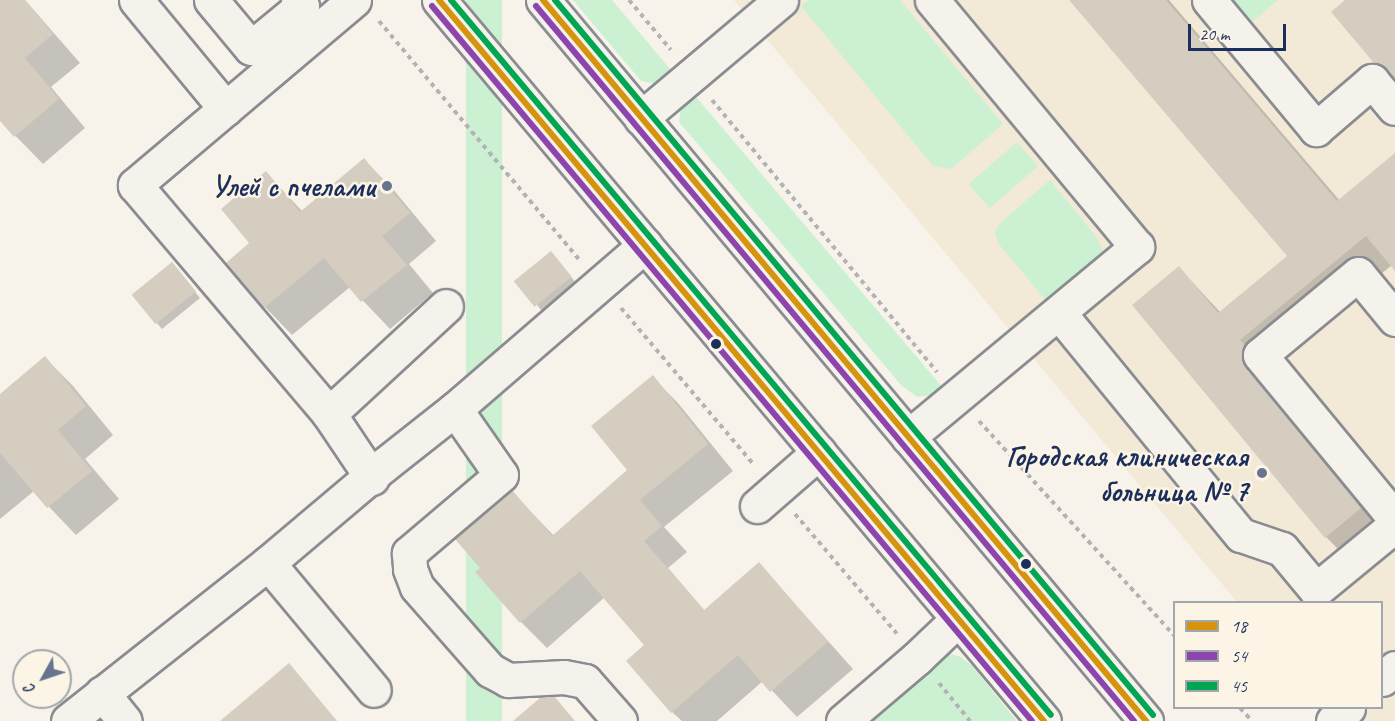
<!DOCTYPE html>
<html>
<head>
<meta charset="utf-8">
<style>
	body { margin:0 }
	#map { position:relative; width:1395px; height:721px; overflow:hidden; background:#f7f3ea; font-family:Caveat,sans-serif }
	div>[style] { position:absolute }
	.built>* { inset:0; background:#f3e9d7 }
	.green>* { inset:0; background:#cbf1d2; transform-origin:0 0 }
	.shadow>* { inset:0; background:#0003 }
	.building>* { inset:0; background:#d5cdc0; transform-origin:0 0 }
	.path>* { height:4px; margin-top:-2px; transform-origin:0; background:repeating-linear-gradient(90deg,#b2b3b4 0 4.5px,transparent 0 9px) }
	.roads { filter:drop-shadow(2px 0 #8a8c91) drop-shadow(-2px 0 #8a8c91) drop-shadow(0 2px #8a8c91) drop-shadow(0 -2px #8a8c91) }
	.minor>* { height:33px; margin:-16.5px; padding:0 16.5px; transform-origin:16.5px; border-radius:16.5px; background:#f5f2ec }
	.major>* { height:33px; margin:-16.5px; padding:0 16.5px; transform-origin:16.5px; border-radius:16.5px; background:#f5f2ec }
	.bus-1>* { height:6px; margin:-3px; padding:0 3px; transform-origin:3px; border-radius:3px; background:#d6940e }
	.bus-2>* { height:6px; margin:-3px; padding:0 3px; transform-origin:3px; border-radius:3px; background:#8e44ad }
	.bus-3>* { height:6px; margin:-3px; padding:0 3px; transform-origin:3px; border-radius:3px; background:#00a651 }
	.dots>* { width:16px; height:16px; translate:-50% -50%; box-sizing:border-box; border:3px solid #fcf5e5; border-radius:50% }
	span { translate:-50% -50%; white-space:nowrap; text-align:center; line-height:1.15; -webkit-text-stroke:5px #fcf5e5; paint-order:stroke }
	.poi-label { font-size:30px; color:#1b2f5e; font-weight:700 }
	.right { translate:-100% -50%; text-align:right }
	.legend { position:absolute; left:1173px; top:601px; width:210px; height:108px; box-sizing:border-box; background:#fcf5e5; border:2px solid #a2a6af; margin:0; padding:8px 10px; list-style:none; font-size:18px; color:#1b2f5e }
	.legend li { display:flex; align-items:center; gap:12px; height:30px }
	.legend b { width:30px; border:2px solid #a2a6af }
	.north { position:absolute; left:12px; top:649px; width:60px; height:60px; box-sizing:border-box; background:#fcf5e5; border:2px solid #a2a6af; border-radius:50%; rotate:230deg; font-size:16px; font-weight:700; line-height:24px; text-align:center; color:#1b2f5e }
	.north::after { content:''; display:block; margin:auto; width:21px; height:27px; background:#68748f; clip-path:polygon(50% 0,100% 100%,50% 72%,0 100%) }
	.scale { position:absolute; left:1188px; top:24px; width:98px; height:27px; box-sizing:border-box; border:3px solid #1b2f5e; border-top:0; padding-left:8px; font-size:18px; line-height:21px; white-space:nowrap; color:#1b2f5e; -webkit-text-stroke:4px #fcf5e5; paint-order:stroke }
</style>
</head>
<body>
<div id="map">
	<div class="built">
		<div style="clip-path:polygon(734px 0,1395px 0,1395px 721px,1336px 721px,1325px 708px,1382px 708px,1382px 602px,1237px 602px)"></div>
	</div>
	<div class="green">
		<div style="left:466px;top:0;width:36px;height:941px"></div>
		<div style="clip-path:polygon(573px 0,612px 0,676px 76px,656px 84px,641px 81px)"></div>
		<div style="clip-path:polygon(809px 0,900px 0,1003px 124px,951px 169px,933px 166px,801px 6px)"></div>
		<div style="clip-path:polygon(1209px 0,1278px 0,1237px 35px)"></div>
		<div style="clip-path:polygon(692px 92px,944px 389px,932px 395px,917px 397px,901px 385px,679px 122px,681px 107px)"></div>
		<div style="left:1017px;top:142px;width:32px;height:64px;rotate:49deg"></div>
		<div style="clip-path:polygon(1050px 180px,1098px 239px,1102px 250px,1102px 257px,1049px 304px,998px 243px,995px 231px,1001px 222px)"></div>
		<div style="clip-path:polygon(944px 652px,961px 657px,972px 666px,1017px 721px,868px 721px)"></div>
	</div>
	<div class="shadow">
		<div style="clip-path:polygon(0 0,25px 0,80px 63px,51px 87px,85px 128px,43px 164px,0 120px)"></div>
		<div style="clip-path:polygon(1071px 0,1169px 0,1340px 201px,1395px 156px,1395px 268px,1392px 265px,1267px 368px,1388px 536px,1354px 565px,1326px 537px,1179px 268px,1221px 313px,1289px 256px)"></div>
		<div style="clip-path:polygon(1347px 0,1395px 0,1395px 82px,1375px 62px)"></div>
		<div style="clip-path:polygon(364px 160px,392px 188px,436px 241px,409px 264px,433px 293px,390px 329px,350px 287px,292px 335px,265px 307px,252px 243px,266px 173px,303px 212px)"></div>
		<div style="clip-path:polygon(556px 258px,576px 283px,542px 311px,537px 305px)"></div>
		<div style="clip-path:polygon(178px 270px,200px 298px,162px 329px,134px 297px)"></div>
		<div style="clip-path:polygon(45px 358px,73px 386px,113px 435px,85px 459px,119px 499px,76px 535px,34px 491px,0 519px,0 396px)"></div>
		<div style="clip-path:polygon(652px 377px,678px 403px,733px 471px,664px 527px,687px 552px,668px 568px,705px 611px,759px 564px,853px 669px,797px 717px,763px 681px,717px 721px,682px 721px,672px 712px,647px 645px,605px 597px,547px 648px,521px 622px,482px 568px,512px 492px,554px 536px,629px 470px)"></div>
	</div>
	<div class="building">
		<div style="clip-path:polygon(0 0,25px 0,53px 34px,25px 58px,59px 99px,14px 137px,0 121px)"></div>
		<div style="clip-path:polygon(1069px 0,1166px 0,1337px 201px,1395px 153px,1395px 271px,1366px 236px,1240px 340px,1245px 345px,1241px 358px,1246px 367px,1361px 508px,1325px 538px,1132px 305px,1179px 266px,1218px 313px,1287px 256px)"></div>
		<div style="clip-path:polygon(1345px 0,1395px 0,1395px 79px,1386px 68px,1374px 63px,1331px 12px)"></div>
		<div style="clip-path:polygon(364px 158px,410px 213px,382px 236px,407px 265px,361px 302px,324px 258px,264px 308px,226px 263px,249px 243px,221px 209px,266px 171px,300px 212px)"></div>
		<div style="left:551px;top:251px;width:33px;height:48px;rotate:51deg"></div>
		<div style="left:172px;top:262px;width:38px;height:52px;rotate:51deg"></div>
		<div style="clip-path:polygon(45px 356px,86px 406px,58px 430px,92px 471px,47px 508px,0 453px,0 394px)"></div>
		<div style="clip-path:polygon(653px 375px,708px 444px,640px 500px,662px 526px,644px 541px,704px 610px,759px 562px,828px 642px,770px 692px,738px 655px,671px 713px,626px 661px,644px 645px,580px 571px,520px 623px,475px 572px,480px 568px,455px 539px,512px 490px,552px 536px,627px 470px,591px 426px)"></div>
		<div style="clip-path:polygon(289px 663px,337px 721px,220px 721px)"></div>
		<div style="clip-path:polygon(554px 696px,575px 721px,513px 721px,541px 697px)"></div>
	</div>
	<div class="path">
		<div style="left:629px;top:0;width:65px;rotate:50deg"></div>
		<div style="left:379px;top:21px;width:311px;rotate:50deg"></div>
		<div style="left:712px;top:100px;width:353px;rotate:50.4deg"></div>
		<div style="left:621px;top:308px;width:206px;rotate:49.7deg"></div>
		<div style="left:979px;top:421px;width:290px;rotate:47.7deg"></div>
		<div style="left:795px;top:514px;width:157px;rotate:49.6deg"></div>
		<div style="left:939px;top:683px;width:49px;rotate:50.8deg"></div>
		<div style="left:1240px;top:708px;width:18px;rotate:47deg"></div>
	</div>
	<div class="roads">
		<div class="minor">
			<div style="left:136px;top:0;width:141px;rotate:50.5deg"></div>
			<div style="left:211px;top:0;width:62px;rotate:50.2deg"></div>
			<div style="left:251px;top:48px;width:66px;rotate:-39.5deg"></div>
			<div style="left:302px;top:6px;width:7px;rotate:-124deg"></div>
			<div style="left:354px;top:0;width:287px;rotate:139.8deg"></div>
			<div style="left:135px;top:185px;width:300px;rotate:49.7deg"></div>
			<div style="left:329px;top:414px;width:159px;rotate:-42.7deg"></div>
			<div style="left:1209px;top:0;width:168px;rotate:50.3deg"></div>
			<div style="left:1316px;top:129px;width:74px;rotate:-40.6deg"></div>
			<div style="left:1372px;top:81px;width:35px;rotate:50deg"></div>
			<div style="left:641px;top:118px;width:183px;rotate:-40.1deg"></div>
			<div style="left:1059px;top:313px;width:287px;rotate:50.7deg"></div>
			<div style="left:1241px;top:535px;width:43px;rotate:18.9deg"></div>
			<div style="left:1282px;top:549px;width:53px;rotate:50.3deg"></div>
			<div style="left:1316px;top:590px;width:102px;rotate:-39.4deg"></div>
			<div style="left:1395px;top:319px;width:58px;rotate:-129.4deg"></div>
			<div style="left:1358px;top:274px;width:127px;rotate:140.4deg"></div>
			<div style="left:1260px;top:355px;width:212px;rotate:50.5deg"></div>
			<div style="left:455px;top:409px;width:80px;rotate:55.1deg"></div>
			<div style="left:501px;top:475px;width:121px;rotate:139.7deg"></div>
			<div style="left:409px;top:553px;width:16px;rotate:86deg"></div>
			<div style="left:410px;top:569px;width:19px;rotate:69deg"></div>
			<div style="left:417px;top:587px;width:111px;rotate:48.7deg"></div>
			<div style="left:490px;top:670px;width:21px;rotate:29deg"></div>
			<div style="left:508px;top:680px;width:56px;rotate:-3.1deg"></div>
			<div style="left:564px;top:677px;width:21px;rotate:11deg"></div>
			<div style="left:585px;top:681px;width:53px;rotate:48.8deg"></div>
			<div style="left:329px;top:414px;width:77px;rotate:56.1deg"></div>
			<div style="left:908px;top:437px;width:298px;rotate:-39.7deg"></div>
			<div style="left:1137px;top:247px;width:321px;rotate:-129.7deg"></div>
			<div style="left:757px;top:506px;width:82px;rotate:-41.1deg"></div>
			<div style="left:268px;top:563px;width:165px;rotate:50.2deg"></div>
			<div style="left:1382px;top:679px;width:17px;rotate:-40deg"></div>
			<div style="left:102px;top:693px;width:36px;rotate:51deg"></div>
			<div style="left:68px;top:721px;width:255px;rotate:-38.3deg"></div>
			<div style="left:268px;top:563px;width:152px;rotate:-40.2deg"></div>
			<div style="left:384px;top:465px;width:90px;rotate:-38.3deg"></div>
			<div style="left:455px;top:409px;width:251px;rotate:-40.8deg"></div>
			<div style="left:843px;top:721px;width:97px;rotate:-40.4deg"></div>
			<div style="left:917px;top:658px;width:57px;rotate:-43.6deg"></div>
			<div style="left:1333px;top:721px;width:20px;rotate:-41deg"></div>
		</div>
		<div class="major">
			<div style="left:439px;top:0;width:941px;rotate:50deg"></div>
			<div style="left:543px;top:0;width:940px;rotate:50.09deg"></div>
		</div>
	</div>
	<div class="bus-1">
		<div style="left:439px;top:0;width:941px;rotate:50deg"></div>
		<div style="left:543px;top:0;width:940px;rotate:50.09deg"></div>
	</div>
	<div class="bus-2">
		<div style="left:432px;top:6px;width:933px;rotate:50deg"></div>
		<div style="left:536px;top:6px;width:932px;rotate:50.09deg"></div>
	</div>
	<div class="bus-3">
		<div style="left:451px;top:0;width:933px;rotate:50deg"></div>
		<div style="left:555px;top:0;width:932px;rotate:50.09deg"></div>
	</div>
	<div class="dots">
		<div style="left:387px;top:186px;background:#68748f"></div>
		<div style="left:716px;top:344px;background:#1b2f5e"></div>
		<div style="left:1262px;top:473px;background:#68748f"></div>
		<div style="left:1026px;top:564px;background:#1b2f5e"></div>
	</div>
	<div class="poi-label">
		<span class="right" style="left:375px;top:186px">Улей с пчелами</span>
		<span class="right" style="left:1248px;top:473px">Городская клиническая<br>больница № 7</span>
	</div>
	<ul class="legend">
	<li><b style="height:8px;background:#d6940e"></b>18</li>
	<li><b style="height:8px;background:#8e44ad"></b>54</li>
	<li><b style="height:8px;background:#00a651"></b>45</li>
	</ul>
	<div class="north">С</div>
	<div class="scale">20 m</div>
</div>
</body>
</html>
